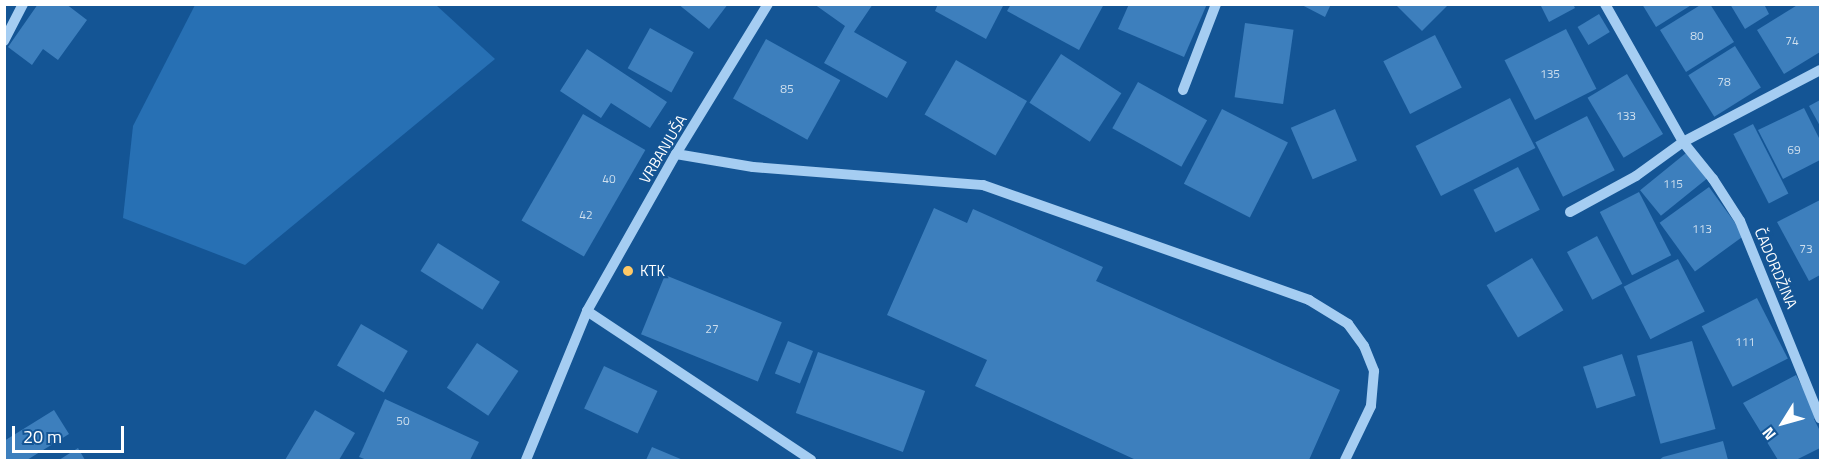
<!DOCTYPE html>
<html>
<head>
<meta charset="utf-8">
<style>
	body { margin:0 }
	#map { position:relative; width:1825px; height:465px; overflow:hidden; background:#145595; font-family:"Titillium Web",sans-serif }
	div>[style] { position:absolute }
	.green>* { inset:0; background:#2770b4 }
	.building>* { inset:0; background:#3d7fbd; transform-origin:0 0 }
	.minor>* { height:10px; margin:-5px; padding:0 5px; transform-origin:5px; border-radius:5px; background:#a5cdf2 }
	.dots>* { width:16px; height:16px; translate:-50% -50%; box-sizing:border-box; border:3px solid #145595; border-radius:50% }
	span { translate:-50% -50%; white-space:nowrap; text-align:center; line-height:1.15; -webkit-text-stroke:4.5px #145595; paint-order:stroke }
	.number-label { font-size:12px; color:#cedfee }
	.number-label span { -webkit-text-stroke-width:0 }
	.street-label { font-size:15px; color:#fff }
	.poi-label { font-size:15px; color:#fff }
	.left { translate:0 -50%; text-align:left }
	.frame { position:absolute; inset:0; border:6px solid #fff; pointer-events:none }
	.north { position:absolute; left:1753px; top:393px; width:60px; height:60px; -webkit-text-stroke:4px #145595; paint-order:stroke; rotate:233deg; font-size:16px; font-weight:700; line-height:24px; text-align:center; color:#fff }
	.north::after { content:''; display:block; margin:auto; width:21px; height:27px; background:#fff; clip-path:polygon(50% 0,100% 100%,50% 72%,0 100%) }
	.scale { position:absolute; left:12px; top:426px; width:112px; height:27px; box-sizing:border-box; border:3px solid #fff; border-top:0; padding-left:8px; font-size:18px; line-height:21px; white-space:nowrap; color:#fff; -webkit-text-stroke:4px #145595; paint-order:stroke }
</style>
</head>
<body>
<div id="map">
	<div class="green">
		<div style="clip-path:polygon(195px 5px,436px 5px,495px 59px,245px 265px,123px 218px,133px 126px)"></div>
	</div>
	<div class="building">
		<div style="clip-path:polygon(38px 4px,66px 4px,87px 20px,58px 60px,43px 49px,32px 65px,8px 47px)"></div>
		<div style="clip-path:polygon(678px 4px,728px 4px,709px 29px)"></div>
		<div style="clip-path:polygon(814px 4px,873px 4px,854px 32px,907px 62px,887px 98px,824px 63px,845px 26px)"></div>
		<div style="clip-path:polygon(938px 4px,1004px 4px,986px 39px,935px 11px)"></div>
		<div style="clip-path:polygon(1011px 4px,1104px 4px,1079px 50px,1007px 11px)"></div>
		<div style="clip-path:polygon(1129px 4px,1207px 4px,1184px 57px,1118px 29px)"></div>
		<div style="clip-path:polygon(1300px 4px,1331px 4px,1325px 17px)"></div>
		<div style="clip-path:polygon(1395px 4px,1449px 4px,1422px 31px)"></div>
		<div style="clip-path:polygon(1540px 4px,1573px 4px,1575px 8px,1549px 22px)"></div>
		<div style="clip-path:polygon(1642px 4px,1693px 4px,1656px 27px)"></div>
		<div style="clip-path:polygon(1702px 4px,1710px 4px,1734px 42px,1686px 72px,1660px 30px)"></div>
		<div style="clip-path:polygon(1730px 4px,1764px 4px,1769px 14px,1745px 29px)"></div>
		<div style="clip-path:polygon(1799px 4px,1820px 4px,1820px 52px,1784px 74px,1757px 30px)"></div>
		<div style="left:1599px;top:14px;width:21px;height:25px;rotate:59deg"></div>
		<div style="left:1245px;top:23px;width:49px;height:75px;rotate:8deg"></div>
		<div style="left:650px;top:28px;width:50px;height:46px;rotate:29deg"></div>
		<div style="left:1566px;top:29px;width:67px;height:69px;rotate:63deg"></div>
		<div style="left:1435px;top:35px;width:59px;height:58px;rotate:63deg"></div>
		<div style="left:766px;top:39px;width:85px;height:68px;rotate:29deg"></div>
		<div style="left:1735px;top:46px;width:49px;height:55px;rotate:58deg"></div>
		<div style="clip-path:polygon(587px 49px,667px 102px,650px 128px,611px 103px,601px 118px,560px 91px)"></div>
		<div style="left:1061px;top:54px;width:72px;height:58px;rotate:33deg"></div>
		<div style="left:956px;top:60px;width:82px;height:63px;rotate:30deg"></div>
		<div style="left:1627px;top:74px;width:70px;height:46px;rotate:59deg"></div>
		<div style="left:1138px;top:82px;width:79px;height:53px;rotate:29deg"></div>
		<div style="left:1510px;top:98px;width:56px;height:106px;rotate:63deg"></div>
		<div style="clip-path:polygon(1820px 100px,1820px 126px,1809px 106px)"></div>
		<div style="clip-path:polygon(1804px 108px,1820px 140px,1820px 160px,1783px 179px,1758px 130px)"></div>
		<div style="left:1222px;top:109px;width:74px;height:84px;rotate:27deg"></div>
		<div style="left:1335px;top:109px;width:56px;height:48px;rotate:67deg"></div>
		<div style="left:583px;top:114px;width:72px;height:123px;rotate:30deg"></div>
		<div style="left:1587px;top:116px;width:61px;height:58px;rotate:63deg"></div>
		<div style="left:1753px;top:124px;width:78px;height:22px;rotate:63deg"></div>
		<div style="left:1686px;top:153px;width:33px;height:59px;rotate:51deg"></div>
		<div style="left:1518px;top:167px;width:48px;height:50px;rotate:63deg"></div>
		<div style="left:1709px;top:187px;width:60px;height:61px;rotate:54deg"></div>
		<div style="left:1639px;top:192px;width:71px;height:44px;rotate:63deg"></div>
		<div style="clip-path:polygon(1820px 200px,1820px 275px,1809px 281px,1777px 222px)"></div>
		<div style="clip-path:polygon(934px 208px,967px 223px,973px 209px,1103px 267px,1096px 281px,1340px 390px,1309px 460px,1136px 460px,975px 386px,987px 360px,887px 315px)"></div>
		<div style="left:1597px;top:236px;width:54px;height:34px;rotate:62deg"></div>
		<div style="left:438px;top:243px;width:73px;height:33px;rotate:32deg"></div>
		<div style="left:1532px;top:258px;width:61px;height:53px;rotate:59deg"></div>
		<div style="left:1678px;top:259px;width:59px;height:61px;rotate:63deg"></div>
		<div style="left:665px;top:275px;width:126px;height:64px;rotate:22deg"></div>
		<div style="left:1757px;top:298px;width:68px;height:62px;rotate:63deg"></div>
		<div style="left:361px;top:324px;width:54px;height:48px;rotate:30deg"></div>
		<div style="left:788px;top:341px;width:27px;height:35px;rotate:22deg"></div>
		<div style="left:1692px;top:341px;width:91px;height:57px;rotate:75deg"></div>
		<div style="left:477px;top:343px;width:50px;height:54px;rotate:34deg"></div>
		<div style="left:818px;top:352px;width:114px;height:65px;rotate:20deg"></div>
		<div style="left:1622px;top:354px;width:44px;height:41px;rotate:72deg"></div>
		<div style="left:604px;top:366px;width:59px;height:47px;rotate:25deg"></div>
		<div style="clip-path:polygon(1796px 375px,1818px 417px,1814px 419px,1820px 431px,1820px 448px,1796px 460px,1778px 460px,1743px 403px)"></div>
		<div style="clip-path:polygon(385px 399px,479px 442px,470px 460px,367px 460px,359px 457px)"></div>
		<div style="clip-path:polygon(54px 410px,69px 434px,27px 460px,4px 460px,4px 441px)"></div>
		<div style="clip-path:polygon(315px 410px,355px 433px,339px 460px,285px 460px)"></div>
		<div style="clip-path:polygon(1723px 441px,1728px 460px,1659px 460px,1663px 457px)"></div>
		<div style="clip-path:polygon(652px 447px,683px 460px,646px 460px)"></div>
		<div style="clip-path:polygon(78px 448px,85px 460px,59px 460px)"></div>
	</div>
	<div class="minor">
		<div style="left:1605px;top:4px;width:159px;rotate:60.5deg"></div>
		<div style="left:1683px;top:142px;width:48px;rotate:51deg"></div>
		<div style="left:1713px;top:179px;width:50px;rotate:57.3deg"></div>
		<div style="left:1740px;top:221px;width:213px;rotate:67.9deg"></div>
		<div style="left:4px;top:41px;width:42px;rotate:-62.8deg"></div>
		<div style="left:1183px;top:90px;width:92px;rotate:-69deg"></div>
		<div style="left:676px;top:154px;width:78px;rotate:9.6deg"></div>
		<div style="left:753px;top:167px;width:231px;rotate:4.5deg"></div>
		<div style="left:983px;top:185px;width:346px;rotate:19.4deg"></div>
		<div style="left:1309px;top:300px;width:46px;rotate:31.6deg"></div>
		<div style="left:1348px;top:324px;width:27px;rotate:54deg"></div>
		<div style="left:1364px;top:346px;width:27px;rotate:68deg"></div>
		<div style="left:1374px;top:371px;width:35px;rotate:95deg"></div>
		<div style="left:1371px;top:406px;width:60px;rotate:115.7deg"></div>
		<div style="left:1570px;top:212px;width:75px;rotate:-28.6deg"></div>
		<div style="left:1636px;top:176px;width:58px;rotate:-35.9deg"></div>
		<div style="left:1683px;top:142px;width:155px;rotate:-27.7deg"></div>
		<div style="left:587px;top:311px;width:269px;rotate:33.6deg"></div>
		<div style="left:526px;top:460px;width:161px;rotate:-67.7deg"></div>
		<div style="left:587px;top:311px;width:180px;rotate:-60.5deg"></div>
		<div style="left:676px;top:154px;width:176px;rotate:-58.5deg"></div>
	</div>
	<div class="dots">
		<div style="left:628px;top:271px;background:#ffc966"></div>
	</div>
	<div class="number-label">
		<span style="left:1697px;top:36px">80</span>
		<span style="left:1792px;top:41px">74</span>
		<span style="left:1550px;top:74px">135</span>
		<span style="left:1724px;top:82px">78</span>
		<span style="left:787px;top:89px">85</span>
		<span style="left:1626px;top:116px">133</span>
		<span style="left:1794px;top:150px">69</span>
		<span style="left:609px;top:179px">40</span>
		<span style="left:1673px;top:184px">115</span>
		<span style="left:586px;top:215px">42</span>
		<span style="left:1702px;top:229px">113</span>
		<span style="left:1806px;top:249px">73</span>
		<span style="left:712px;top:329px">27</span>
		<span style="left:1745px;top:342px">111</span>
		<span style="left:403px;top:421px">50</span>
	</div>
	<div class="street-label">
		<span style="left:663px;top:149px;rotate:-59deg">VRBANJUŠA</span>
		<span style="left:1776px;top:268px;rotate:67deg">ČADORDŽINA</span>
	</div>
	<div class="poi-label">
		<span class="left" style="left:640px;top:271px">KTK</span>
	</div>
	<div class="frame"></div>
	<div class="north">N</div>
	<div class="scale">20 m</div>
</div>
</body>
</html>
